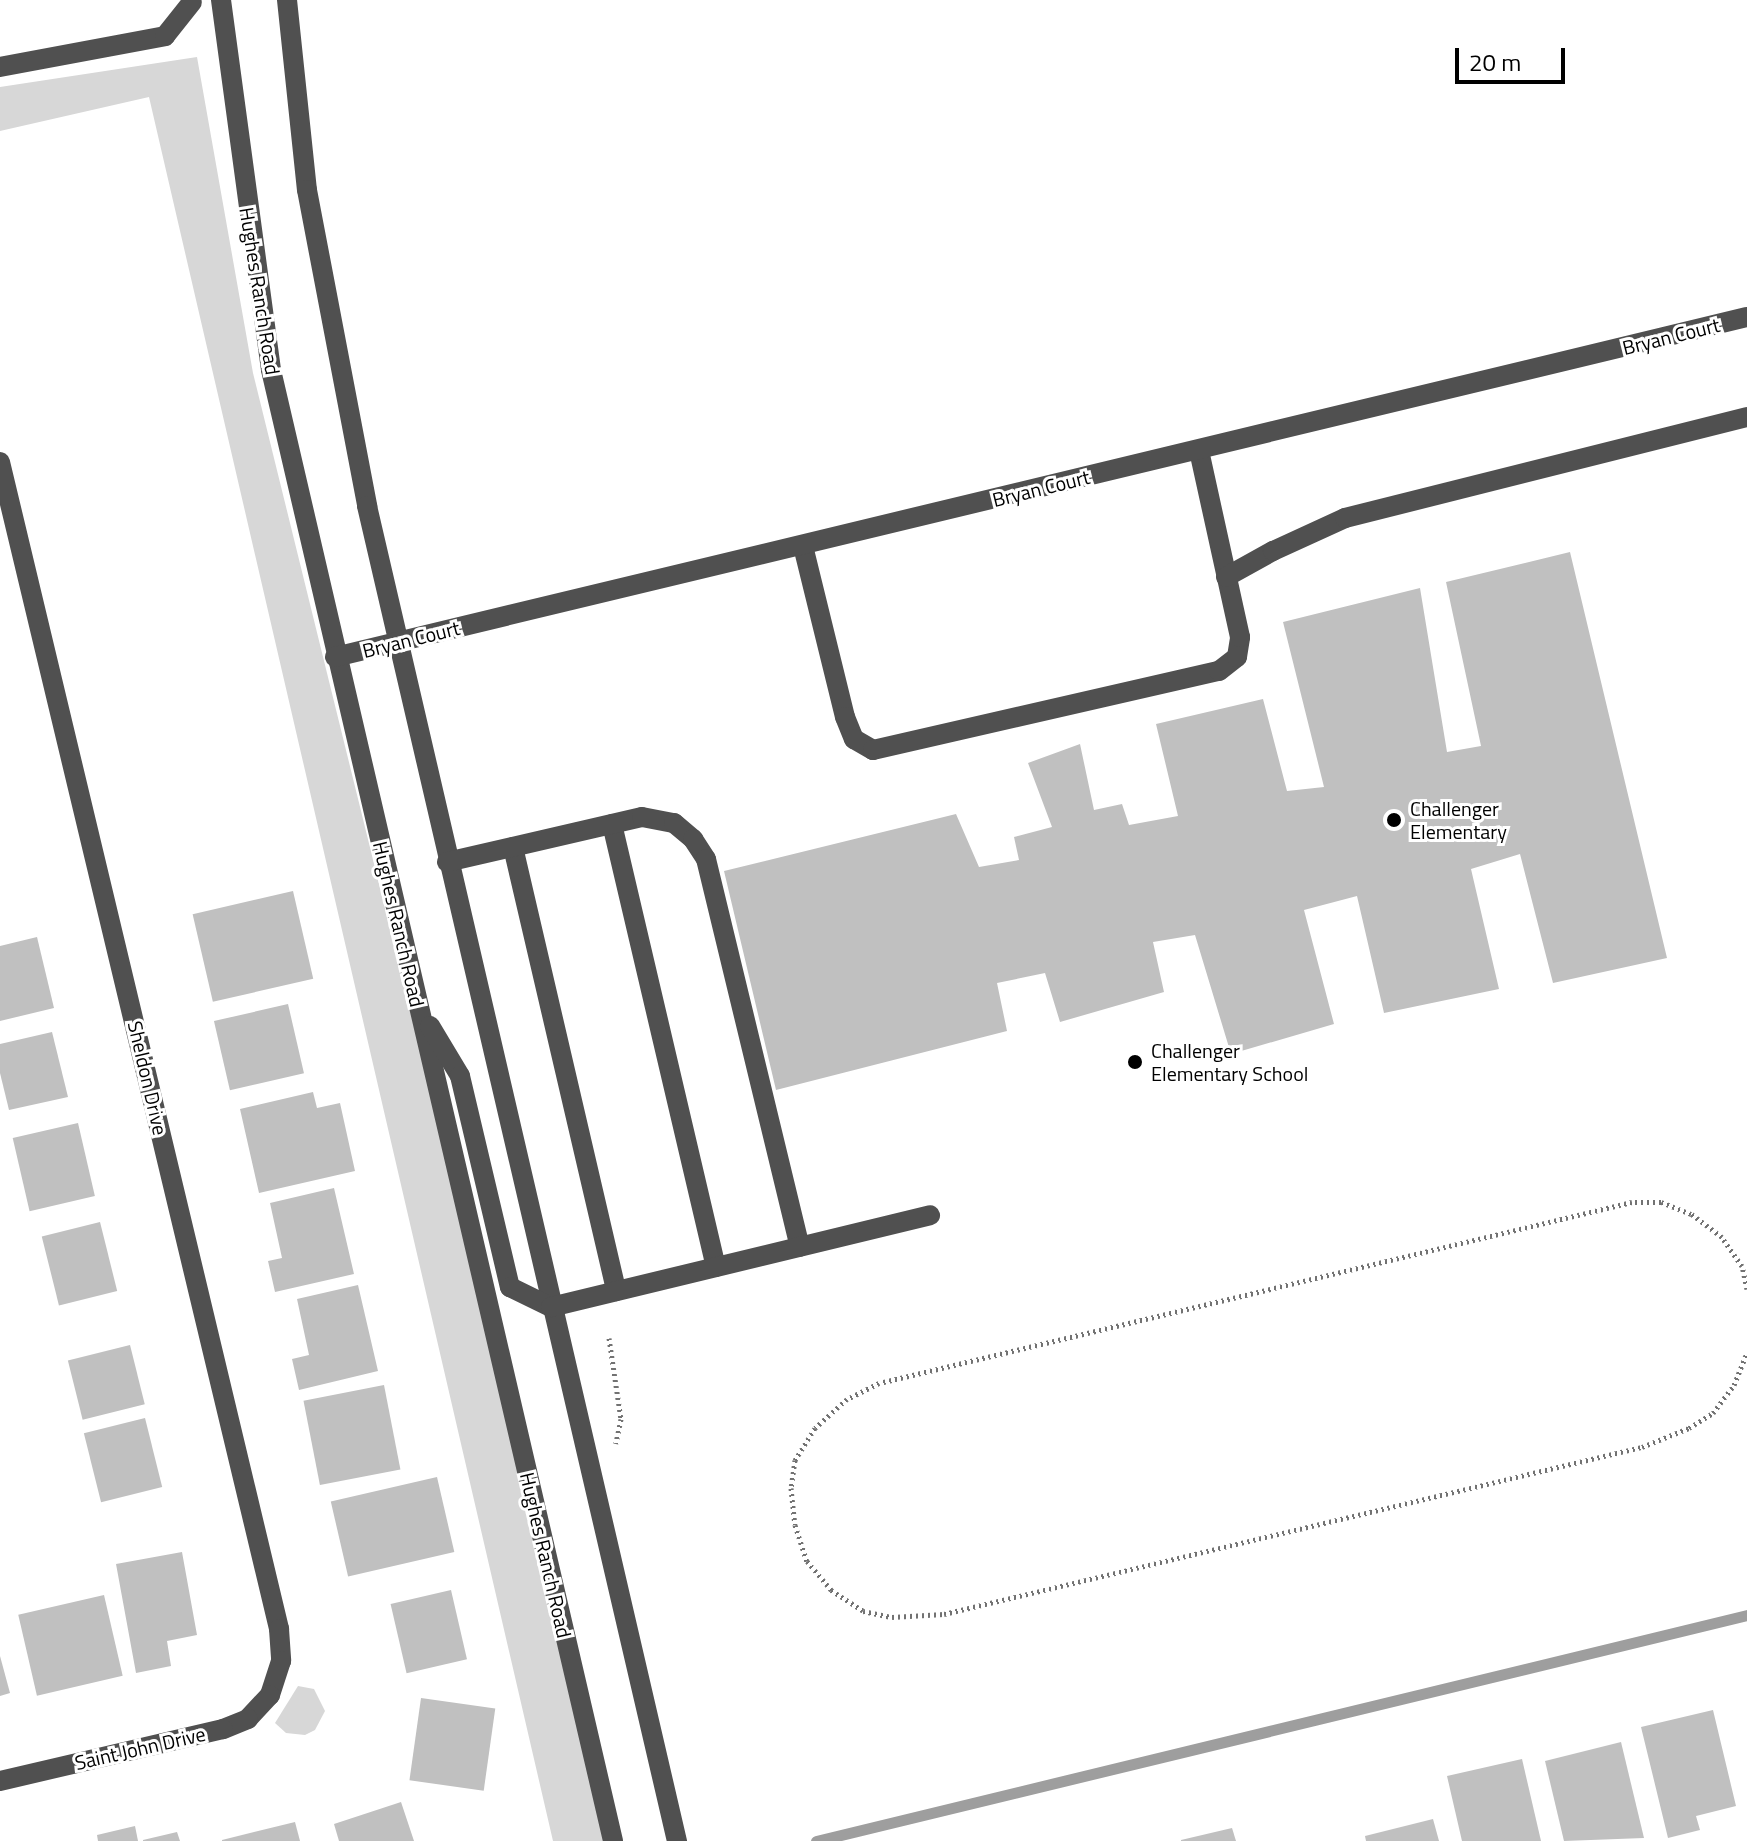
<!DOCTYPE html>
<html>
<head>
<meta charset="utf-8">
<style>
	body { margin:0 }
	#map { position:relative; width:1747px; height:1841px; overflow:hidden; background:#fff; font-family:"Titillium Web",sans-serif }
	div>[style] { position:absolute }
	.green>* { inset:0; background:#d7d7d7 }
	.stream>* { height:11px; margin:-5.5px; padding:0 5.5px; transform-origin:5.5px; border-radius:5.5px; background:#9e9e9e }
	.building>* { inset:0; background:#c0c0c0; transform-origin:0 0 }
	.path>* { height:5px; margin-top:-2.5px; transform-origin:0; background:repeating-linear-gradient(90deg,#727272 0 2px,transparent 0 6px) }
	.minor>* { height:20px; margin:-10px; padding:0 10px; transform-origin:10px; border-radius:10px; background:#505050 }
	.dots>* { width:22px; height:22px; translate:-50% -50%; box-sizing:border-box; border:4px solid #fff; border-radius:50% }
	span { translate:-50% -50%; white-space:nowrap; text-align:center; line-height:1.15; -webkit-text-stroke:6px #fff; paint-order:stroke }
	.street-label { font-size:20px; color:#000 }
	.poi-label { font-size:20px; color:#000 }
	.left { translate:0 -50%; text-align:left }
	.scale { position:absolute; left:1455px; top:48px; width:110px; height:36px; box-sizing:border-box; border:4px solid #000; border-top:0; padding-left:10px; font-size:24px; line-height:28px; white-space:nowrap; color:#000; -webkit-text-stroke:6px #fff; paint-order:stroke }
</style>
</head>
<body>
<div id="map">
	<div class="green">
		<div style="clip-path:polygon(197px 57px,253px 373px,615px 1841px,553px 1841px,149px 97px,0 131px,0 87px)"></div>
		<div style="clip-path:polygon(298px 1686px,314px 1689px,325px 1711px,315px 1730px,305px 1735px,286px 1733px,275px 1723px)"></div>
	</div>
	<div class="stream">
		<div style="left:816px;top:1841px;width:958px;rotate:-13.64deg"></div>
	</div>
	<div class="building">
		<div style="clip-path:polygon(1570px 552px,1667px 958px,1553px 983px,1520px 854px,1471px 869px,1499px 989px,1384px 1013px,1357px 896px,1304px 910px,1334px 1024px,1231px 1054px,1195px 935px,1153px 942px,1164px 992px,1060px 1022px,1045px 973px,997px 983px,1007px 1031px,776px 1090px,724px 871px,956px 814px,979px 867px,1019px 860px,1014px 837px,1052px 827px,1028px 763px,1080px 744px,1094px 810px,1122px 804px,1129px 825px,1178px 816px,1156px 724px,1263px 699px,1287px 791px,1324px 787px,1283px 622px,1420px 588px,1447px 752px,1481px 746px,1446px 582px)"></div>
		<div style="left:293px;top:891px;width:90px;height:103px;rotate:77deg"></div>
		<div style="clip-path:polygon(37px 937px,54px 1008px,0 1021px,0 946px)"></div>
		<div style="left:288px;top:1004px;width:71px;height:76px;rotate:77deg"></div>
		<div style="clip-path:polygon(52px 1032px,68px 1097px,9px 1110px,0 1073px,0 1044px)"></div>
		<div style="clip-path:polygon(313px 1092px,317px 1108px,340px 1103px,355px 1171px,259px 1193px,240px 1109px)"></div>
		<div style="left:78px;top:1123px;width:75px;height:67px;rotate:77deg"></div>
		<div style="clip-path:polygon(334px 1188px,354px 1274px,275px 1292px,268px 1261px,282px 1258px,270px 1203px)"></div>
		<div style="left:100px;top:1222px;width:71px;height:60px;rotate:76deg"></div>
		<div style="clip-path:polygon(358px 1285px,378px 1371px,299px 1390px,292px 1359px,309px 1355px,297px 1299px)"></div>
		<div style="left:130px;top:1345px;width:61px;height:64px;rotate:76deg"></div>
		<div style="left:384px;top:1385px;width:86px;height:82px;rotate:79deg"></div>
		<div style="left:145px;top:1418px;width:71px;height:63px;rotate:76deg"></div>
		<div style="left:437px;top:1477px;width:77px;height:109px;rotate:77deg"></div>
		<div style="clip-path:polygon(182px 1552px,197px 1635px,167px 1641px,171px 1666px,136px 1673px,116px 1564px)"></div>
		<div style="left:451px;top:1590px;width:71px;height:62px;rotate:77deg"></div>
		<div style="left:104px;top:1595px;width:83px;height:88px;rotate:77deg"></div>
		<div style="clip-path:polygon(0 1656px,10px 1693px,0 1696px)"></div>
		<div style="left:421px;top:1698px;width:75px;height:83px;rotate:8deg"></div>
		<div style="clip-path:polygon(1713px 1710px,1736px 1806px,1696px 1816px,1700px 1830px,1668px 1838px,1641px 1727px)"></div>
		<div style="clip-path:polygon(1621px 1742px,1644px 1838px,1564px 1841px,1545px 1761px)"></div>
		<div style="clip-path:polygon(1522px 1759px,1541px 1841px,1462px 1841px,1447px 1776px)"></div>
		<div style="clip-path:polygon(401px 1802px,414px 1841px,339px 1841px,334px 1824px)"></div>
		<div style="clip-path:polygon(1433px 1819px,1439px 1841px,1366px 1841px,1365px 1836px)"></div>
		<div style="clip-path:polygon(295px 1822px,300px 1841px,222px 1841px,222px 1840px)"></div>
		<div style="clip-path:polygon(135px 1826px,138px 1841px,98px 1841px,97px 1835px)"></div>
		<div style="clip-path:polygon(1232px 1828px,1236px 1841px,1181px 1841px,1181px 1840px)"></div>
		<div style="clip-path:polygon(177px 1832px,180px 1841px,143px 1841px,143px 1840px)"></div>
	</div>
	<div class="path">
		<div style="left:1747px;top:1289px;width:24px;rotate:-102deg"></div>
		<div style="left:1742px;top:1266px;width:35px;rotate:-125deg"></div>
		<div style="left:1722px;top:1237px;width:39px;rotate:-143deg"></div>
		<div style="left:1691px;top:1214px;width:32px;rotate:-158deg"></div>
		<div style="left:1661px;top:1202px;width:29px;rotate:180deg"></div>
		<div style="left:1632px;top:1202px;width:774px;rotate:166.48deg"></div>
		<div style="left:879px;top:1383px;width:36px;rotate:153deg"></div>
		<div style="left:847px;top:1399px;width:43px;rotate:137.8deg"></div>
		<div style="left:815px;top:1428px;width:38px;rotate:122deg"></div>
		<div style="left:795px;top:1460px;width:28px;rotate:98deg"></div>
		<div style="left:791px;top:1488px;width:37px;rotate:84deg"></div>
		<div style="left:795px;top:1525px;width:38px;rotate:72deg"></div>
		<div style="left:807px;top:1561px;width:38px;rotate:50deg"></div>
		<div style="left:831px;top:1590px;width:38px;rotate:33deg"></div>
		<div style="left:863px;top:1611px;width:30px;rotate:12deg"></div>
		<div style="left:892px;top:1617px;width:52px;rotate:-3.3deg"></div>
		<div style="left:944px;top:1614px;width:718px;rotate:-13.46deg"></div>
		<div style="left:1642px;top:1447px;width:51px;rotate:-22deg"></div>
		<div style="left:1689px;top:1428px;width:28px;rotate:-32deg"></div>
		<div style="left:1713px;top:1413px;width:35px;rotate:-53deg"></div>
		<div style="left:1734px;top:1385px;width:35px;rotate:-68deg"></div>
		<div style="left:609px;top:1338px;width:82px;rotate:81.6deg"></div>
		<div style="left:621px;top:1419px;width:25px;rotate:102deg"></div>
	</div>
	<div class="minor">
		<div style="left:221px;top:0;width:373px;rotate:82.3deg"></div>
		<div style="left:271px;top:370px;width:1510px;rotate:76.91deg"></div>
		<div style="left:287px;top:0;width:191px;rotate:84deg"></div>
		<div style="left:307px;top:190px;width:322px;rotate:79.2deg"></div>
		<div style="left:367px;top:506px;width:1371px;rotate:76.93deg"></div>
		<div style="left:0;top:67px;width:168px;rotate:-10.6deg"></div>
		<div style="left:165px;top:36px;width:43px;rotate:-51.5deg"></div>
		<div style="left:0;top:462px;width:1200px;rotate:76.55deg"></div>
		<div style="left:279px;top:1629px;width:32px;rotate:86deg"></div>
		<div style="left:281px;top:1661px;width:36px;rotate:108deg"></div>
		<div style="left:270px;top:1695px;width:33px;rotate:133deg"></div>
		<div style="left:248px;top:1719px;width:27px;rotate:158deg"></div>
		<div style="left:223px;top:1729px;width:229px;rotate:166.9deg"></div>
		<div style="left:803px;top:546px;width:176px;rotate:76.2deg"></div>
		<div style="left:845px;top:717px;width:24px;rotate:68deg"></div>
		<div style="left:854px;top:739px;width:22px;rotate:30deg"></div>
		<div style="left:873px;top:750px;width:355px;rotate:-12.9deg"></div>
		<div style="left:1219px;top:671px;width:23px;rotate:-38deg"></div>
		<div style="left:1237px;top:657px;width:20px;rotate:-81deg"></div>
		<div style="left:1240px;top:637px;width:191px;rotate:-102.4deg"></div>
		<div style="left:1226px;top:577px;width:54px;rotate:-29deg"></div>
		<div style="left:1273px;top:551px;width:79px;rotate:-24.6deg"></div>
		<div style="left:1345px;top:518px;width:414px;rotate:-14.1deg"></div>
		<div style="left:335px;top:657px;width:1452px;rotate:-13.54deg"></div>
		<div style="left:612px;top:824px;width:455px;rotate:76.8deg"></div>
		<div style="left:513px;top:847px;width:456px;rotate:76.9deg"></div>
		<div style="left:447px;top:862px;width:200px;rotate:-13deg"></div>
		<div style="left:642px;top:817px;width:33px;rotate:11deg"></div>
		<div style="left:674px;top:823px;width:25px;rotate:40deg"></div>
		<div style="left:693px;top:839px;width:24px;rotate:57deg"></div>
		<div style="left:706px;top:859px;width:399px;rotate:76.4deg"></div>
		<div style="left:430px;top:1026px;width:58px;rotate:59deg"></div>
		<div style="left:460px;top:1076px;width:217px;rotate:76.7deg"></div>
		<div style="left:510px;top:1287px;width:46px;rotate:26deg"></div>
		<div style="left:551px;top:1307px;width:390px;rotate:-13.6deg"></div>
	</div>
	<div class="dots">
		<div style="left:1394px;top:820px;background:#000"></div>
		<div style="left:1135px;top:1062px;background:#000"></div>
	</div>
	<div class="street-label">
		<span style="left:260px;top:291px;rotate:81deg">Hughes Ranch Road</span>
		<span style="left:1671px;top:336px;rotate:-14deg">Bryan Court</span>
		<span style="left:1041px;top:488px;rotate:-14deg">Bryan Court</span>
		<span style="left:411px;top:639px;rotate:-14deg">Bryan Court</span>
		<span style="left:399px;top:924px;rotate:77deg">Hughes Ranch Road</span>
		<span style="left:148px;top:1078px;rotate:77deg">Sheldon Drive</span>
		<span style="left:546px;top:1555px;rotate:77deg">Hughes Ranch Road</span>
		<span style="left:140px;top:1748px;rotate:-13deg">Saint John Drive</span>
	</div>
	<div class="poi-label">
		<span class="left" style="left:1410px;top:820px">Challenger<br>Elementary</span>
		<span class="left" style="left:1151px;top:1062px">Challenger<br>Elementary School</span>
	</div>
	<div class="scale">20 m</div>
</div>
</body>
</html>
